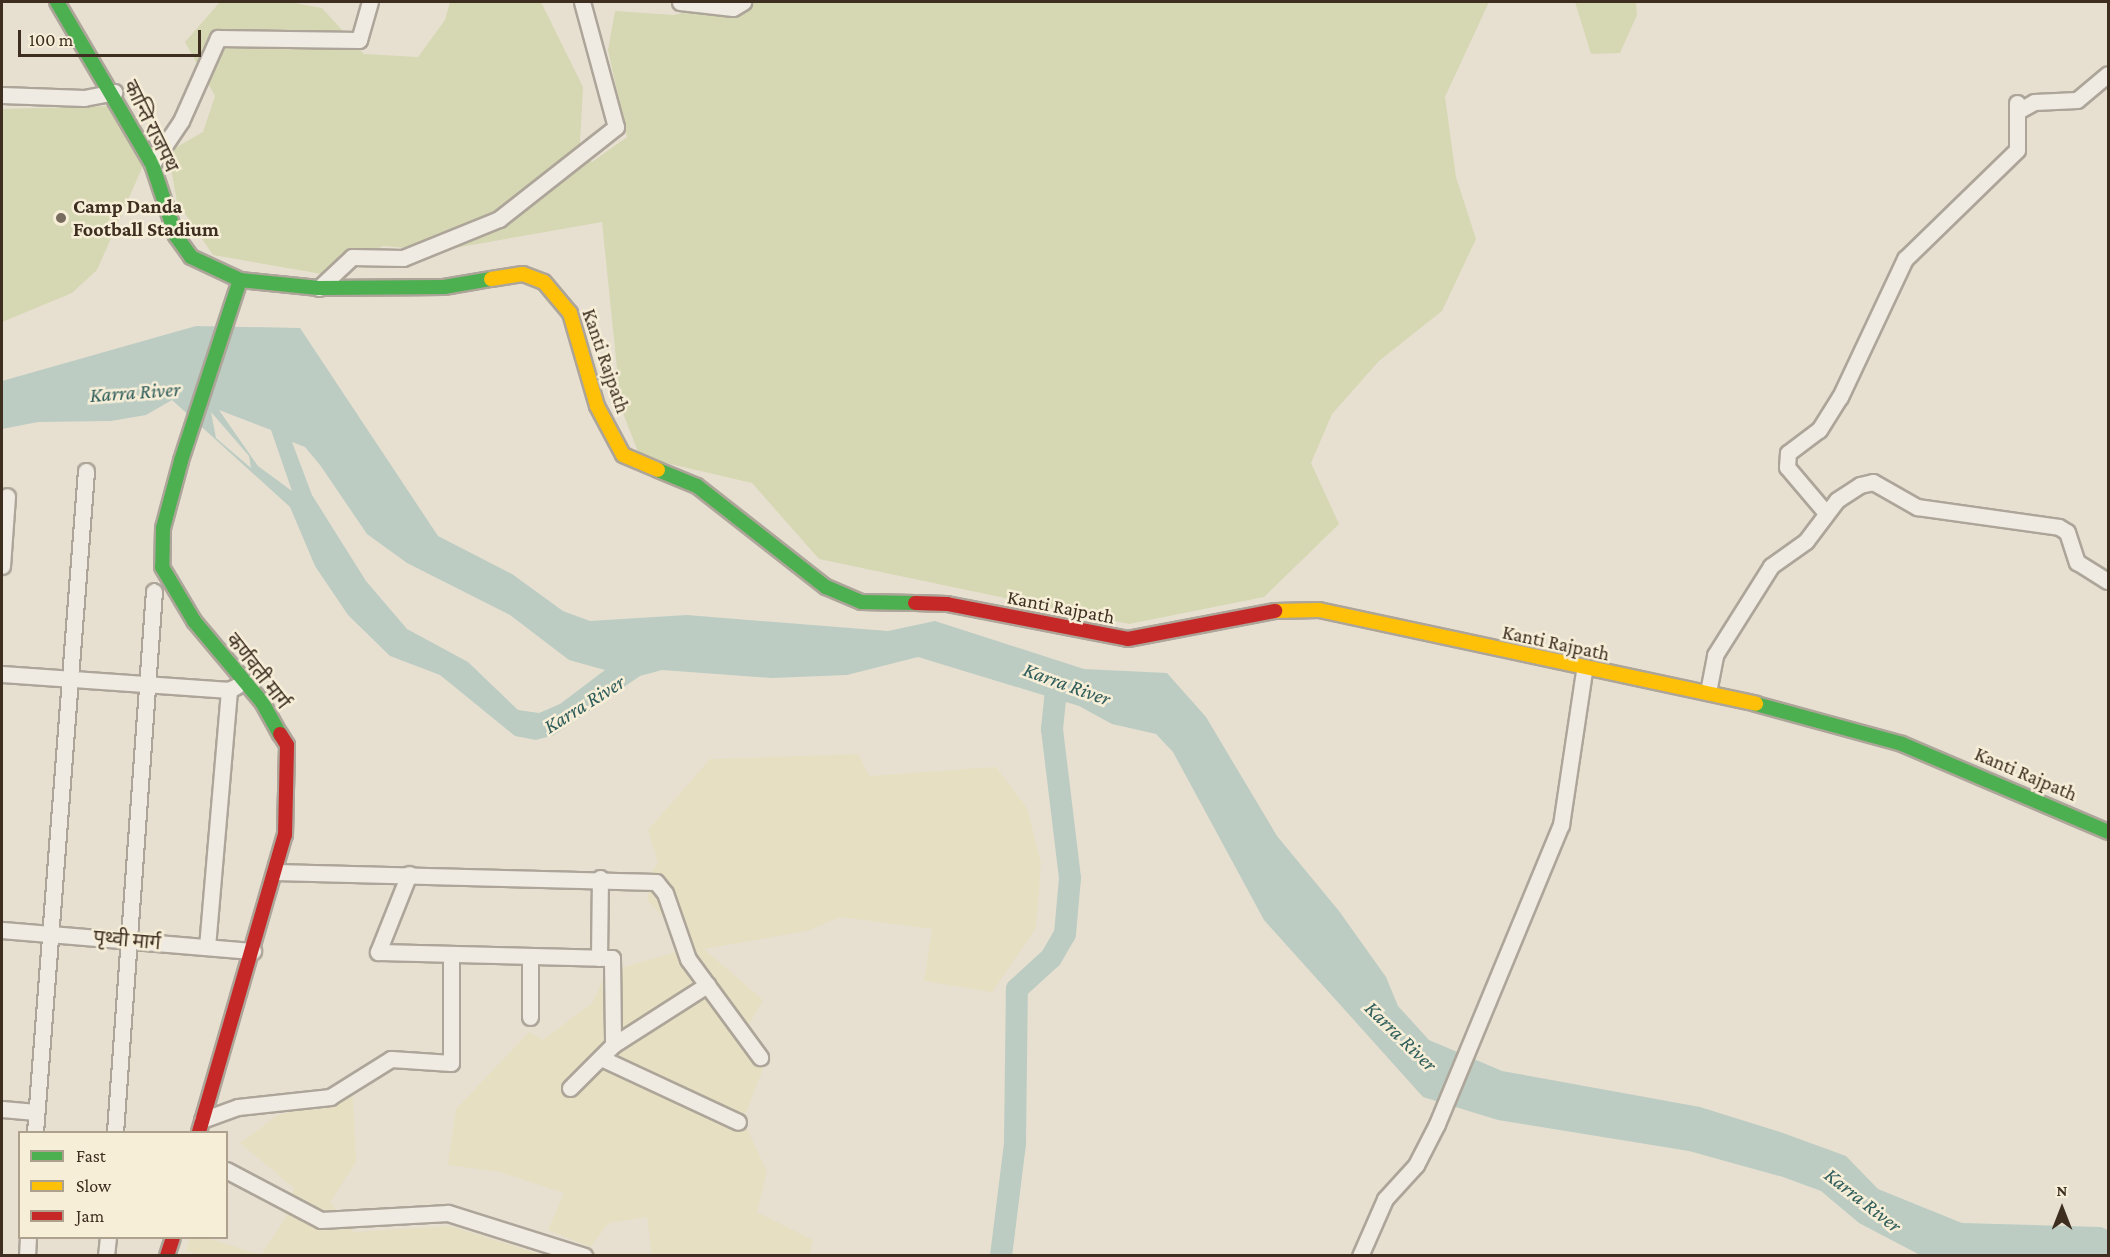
<!DOCTYPE html>
<html>
<head>
<meta charset="utf-8">
<style>
	body { margin:0 }
	#map { position:relative; width:2110px; height:1257px; overflow:hidden; background:#e7e0d1; font-family:"Crimson Pro","Noto Sans Devanagari",serif }
	div>[style] { position:absolute }
	.farmland>* { inset:0; background:#e6dfc2 }
	.green>* { inset:0; background:#d6d7b3 }
	.water>* { inset:0; background:#bcccc2 }
	.river>* { height:22px; margin:-11px; padding:0 11px; transform-origin:11px; border-radius:11px; background:#bcccc2 }
	.roads { filter:drop-shadow(2px 0 #ada599) drop-shadow(-2px 0 #ada599) drop-shadow(0 2px #ada599) drop-shadow(0 -2px #ada599) }
	.street>* { height:15px; margin:-7.5px; padding:0 7.5px; transform-origin:7.5px; border-radius:7.5px; background:#efebe3 }
	.fast>* { height:14px; margin:-7px; padding:0 7px; transform-origin:7px; border-radius:7px; background:#4caf50 }
	.slow>* { height:14px; margin:-7px; padding:0 7px; transform-origin:7px; border-radius:7px; background:#ffc107 }
	.jam>* { height:14px; margin:-7px; padding:0 7px; transform-origin:7px; border-radius:7px; background:#c62828 }
	.dots>* { width:16px; height:16px; translate:-50% -50%; box-sizing:border-box; border:3px solid #f7eed8; border-radius:50% }
	span { translate:-50% -50%; white-space:nowrap; text-align:center; line-height:1.15; -webkit-text-stroke:5px #f7eed8; paint-order:stroke }
	.street-label { font-size:20px; color:#3d2e20 }
	.poi-label { font-size:20px; color:#3d2e20; font-weight:700 }
	.left { translate:0 -50%; text-align:left }
	.water-label { font-size:21px; color:#2f5d5a; font-style:italic }
	.frame { position:absolute; inset:0; border:3px solid #3d2e20; pointer-events:none }
	.legend { position:absolute; left:18px; top:1131px; width:210px; height:108px; box-sizing:border-box; background:#f7eed8; border:2px solid #ada18e; margin:0; padding:8px 10px; list-style:none; font-size:18px; color:#3d2e20 }
	.legend li { display:flex; align-items:center; gap:12px; height:30px }
	.legend b { width:30px; border:2px solid #ada18e }
	.north { position:absolute; left:2032px; top:1179px; width:60px; height:60px; -webkit-text-stroke:4px #f7eed8; paint-order:stroke; rotate:0deg; font-size:16px; font-weight:700; line-height:24px; text-align:center; color:#3d2e20 }
	.north::after { content:''; display:block; margin:auto; width:21px; height:27px; background:#3d2e20; clip-path:polygon(50% 0,100% 100%,50% 72%,0 100%) }
	.scale { position:absolute; left:18px; top:30px; width:183px; height:27px; box-sizing:border-box; border:3px solid #3d2e20; border-top:0; padding-left:8px; font-size:18px; line-height:21px; white-space:nowrap; color:#3d2e20; -webkit-text-stroke:4px #f7eed8; paint-order:stroke }
</style>
</head>
<body>
<div id="map">
	<div class="farmland">
		<div style="clip-path:polygon(858px 754px,869px 776px,996px 767px,1027px 808px,1041px 863px,1036px 928px,992px 992px,924px 981px,932px 929px,840px 917px,807px 931px,704px 949px,763px 1000px,749px 1024px,768px 1056px,743px 1120px,767px 1172px,757px 1212px,813px 1240px,810px 1255px,652px 1255px,647px 1217px,609px 1223px,590px 1247px,548px 1230px,564px 1193px,500px 1172px,448px 1165px,456px 1109px,529px 1032px,543px 1040px,592px 1003px,607px 972px,679px 951px,674px 928px,648px 901px,648px 877px,658px 863px,648px 830px,710px 759px)"></div>
		<div style="clip-path:polygon(353px 1097px,356px 1162px,330px 1202px,354px 1232px,450px 1226px,543px 1255px,205px 1256px,186px 1251px,190px 1238px,207px 1238px,261px 1255px,286px 1217px,294px 1188px,240px 1143px,278px 1115px)"></div>
	</div>
	<div class="green">
		<div style="clip-path:polygon(220px 2px,289px 2px,322px 8px,364px 54px,418px 57px,445px 20px,450px 2px,541px 2px,583px 87px,580px 143px,592px 162px,627px 137px,608px 50px,615px 11px,674px 15px,721px 2px,1489px 2px,1445px 97px,1456px 177px,1476px 239px,1442px 311px,1379px 361px,1332px 414px,1311px 463px,1339px 524px,1264px 597px,1129px 624px,819px 559px,752px 483px,640px 457px,621px 408px,602px 222px,438px 251px,383px 246px,322px 274px,213px 255px,177px 202px,168px 152px,203px 132px,215px 96px,185px 42px)"></div>
		<div style="clip-path:polygon(1575px 2px,1636px 2px,1637px 15px,1620px 53px,1591px 54px)"></div>
		<div style="clip-path:polygon(109px 106px,143px 166px,97px 270px,72px 293px,2px 322px,2px 109px)"></div>
	</div>
	<div class="water">
		<div style="clip-path:polygon(evenodd,196px 326px,300px 328px,438px 536px,512px 574px,563px 611px,590px 621px,687px 615px,888px 631px,935px 621px,1084px 669px,1167px 673px,1206px 717px,1277px 836px,1339px 911px,1386px 977px,1398px 1006px,1429px 1040px,1502px 1071px,1700px 1107px,1783px 1133px,1846px 1156px,1878px 1189px,1962px 1223px,2101px 1227px,2108px 1230px,2108px 1255px,1920px 1255px,1859px 1223px,1821px 1191px,1783px 1177px,1689px 1151px,1498px 1120px,1423px 1097px,1264px 920px,1173px 752px,1156px 734px,1112px 724px,1079px 706px,918px 657px,847px 675px,772px 678px,662px 670px,640px 676px,554px 735px,536px 740px,515px 736px,440px 675px,390px 656px,348px 615px,315px 566px,290px 507px,172px 400px,146px 415px,111px 421px,38px 422px,2px 429px,2px 381px,196px 326px,219px 410px,271px 430px,292px 491px,258px 466px,219px 410px,196px 326px,211px 412px,249px 456px,251px 468px,216px 438px,211px 412px,196px 326px,292px 442px,305px 447px,320px 465px,367px 534px,407px 563px,510px 615px,569px 660px,605px 670px,560px 704px,539px 713px,518px 710px,468px 662px,407px 629px,366px 581px,312px 495px,292px 442px)"></div>
	</div>
	<div class="river">
		<div style="left:1001px;top:1256px;width:114px;rotate:-82.9deg"></div>
		<div style="left:1015px;top:1143px;width:154px;rotate:-89.3deg"></div>
		<div style="left:1017px;top:989px;width:46px;rotate:-42.4deg"></div>
		<div style="left:1051px;top:958px;width:28px;rotate:-60deg"></div>
		<div style="left:1065px;top:934px;width:56px;rotate:-84.9deg"></div>
		<div style="left:1070px;top:878px;width:150px;rotate:-96.9deg"></div>
		<div style="left:1052px;top:729px;width:48px;rotate:-84.1deg"></div>
	</div>
	<div class="roads">
		<div class="street">
			<div style="left:680px;top:2px;width:53px;rotate:6.5deg"></div>
			<div style="left:733px;top:8px;width:12px;rotate:-31deg"></div>
			<div style="left:2px;top:95px;width:82px;rotate:2.1deg"></div>
			<div style="left:84px;top:98px;width:31px;rotate:-11deg"></div>
			<div style="left:2018px;top:111px;width:18px;rotate:-29deg"></div>
			<div style="left:2034px;top:102px;width:43px;rotate:-2.7deg"></div>
			<div style="left:2077px;top:100px;width:40px;rotate:-40deg"></div>
			<div style="left:152px;top:164px;width:52px;rotate:-56deg"></div>
			<div style="left:181px;top:121px;width:91px;rotate:-66deg"></div>
			<div style="left:218px;top:38px;width:141px;rotate:0.8deg"></div>
			<div style="left:359px;top:40px;width:40px;rotate:-74deg"></div>
			<div style="left:319px;top:288px;width:45px;rotate:-43.2deg"></div>
			<div style="left:352px;top:257px;width:51px;rotate:1.1deg"></div>
			<div style="left:403px;top:258px;width:104px;rotate:-22.1deg"></div>
			<div style="left:499px;top:219px;width:149px;rotate:-38.2deg"></div>
			<div style="left:616px;top:127px;width:130px;rotate:-105.2deg"></div>
			<div style="left:1826px;top:513px;width:60px;rotate:-130.3deg"></div>
			<div style="left:1787px;top:467px;width:14px;rotate:-86deg"></div>
			<div style="left:1788px;top:453px;width:39px;rotate:-37deg"></div>
			<div style="left:1819px;top:430px;width:39px;rotate:-58deg"></div>
			<div style="left:1840px;top:397px;width:153px;rotate:-64.8deg"></div>
			<div style="left:1905px;top:259px;width:156px;rotate:-44.2deg"></div>
			<div style="left:2017px;top:150px;width:47px;rotate:-90deg"></div>
			<div style="left:2px;top:566px;width:70px;rotate:-85.9deg"></div>
			<div style="left:2px;top:674px;width:228px;rotate:4deg"></div>
			<div style="left:229px;top:690px;width:9px;rotate:-27deg"></div>
			<div style="left:1708px;top:692px;width:38px;rotate:-79deg"></div>
			<div style="left:1715px;top:655px;width:105px;rotate:-57.8deg"></div>
			<div style="left:1771px;top:566px;width:43px;rotate:-35.5deg"></div>
			<div style="left:1806px;top:541px;width:51px;rotate:-52.9deg"></div>
			<div style="left:1837px;top:500px;width:27px;rotate:-33deg"></div>
			<div style="left:1860px;top:485px;width:13px;rotate:-13deg"></div>
			<div style="left:1873px;top:482px;width:51px;rotate:29.6deg"></div>
			<div style="left:1917px;top:507px;width:143px;rotate:8deg"></div>
			<div style="left:2059px;top:527px;width:9px;rotate:32deg"></div>
			<div style="left:2067px;top:532px;width:32px;rotate:72deg"></div>
			<div style="left:2077px;top:562px;width:36px;rotate:32deg"></div>
			<div style="left:275px;top:872px;width:381px;rotate:1.5deg"></div>
			<div style="left:656px;top:882px;width:14px;rotate:51deg"></div>
			<div style="left:665px;top:893px;width:70px;rotate:70.8deg"></div>
			<div style="left:688px;top:959px;width:122px;rotate:53.7deg"></div>
			<div style="left:409px;top:874px;width:84px;rotate:111.7deg"></div>
			<div style="left:378px;top:952px;width:234px;rotate:1.5deg"></div>
			<div style="left:612px;top:958px;width:87px;rotate:89.3deg"></div>
			<div style="left:2px;top:930px;width:252px;rotate:4.8deg"></div>
			<div style="left:207px;top:947px;width:258px;rotate:-85.1deg"></div>
			<div style="left:530px;top:956px;width:61px;rotate:90deg"></div>
			<div style="left:599px;top:958px;width:80px;rotate:-89.3deg"></div>
			<div style="left:601px;top:1058px;width:151px;rotate:25deg"></div>
			<div style="left:570px;top:1088px;width:61px;rotate:-45deg"></div>
			<div style="left:613px;top:1045px;width:112px;rotate:-32.6deg"></div>
			<div style="left:2px;top:1109px;width:34px;rotate:5deg"></div>
			<div style="left:202px;top:1120px;width:38px;rotate:-20deg"></div>
			<div style="left:238px;top:1107px;width:93px;rotate:-6.2deg"></div>
			<div style="left:330px;top:1097px;width:72px;rotate:-31.9deg"></div>
			<div style="left:391px;top:1059px;width:60px;rotate:3.8deg"></div>
			<div style="left:451px;top:1063px;width:109px;rotate:-90deg"></div>
			<div style="left:35px;top:1132px;width:663px;rotate:-85.59deg"></div>
			<div style="left:115px;top:1132px;width:542px;rotate:-85.88deg"></div>
			<div style="left:226px;top:1170px;width:107px;rotate:27.8deg"></div>
			<div style="left:321px;top:1220px;width:127px;rotate:-3.2deg"></div>
			<div style="left:448px;top:1213px;width:143px;rotate:17.5deg"></div>
			<div style="left:27px;top:1256px;width:18px;rotate:-87deg"></div>
			<div style="left:106px;top:1256px;width:18px;rotate:-84deg"></div>
			<div style="left:1360px;top:1256px;width:62px;rotate:-66.3deg"></div>
			<div style="left:1385px;top:1199px;width:46px;rotate:-47.6deg"></div>
			<div style="left:1416px;top:1165px;width:46px;rotate:-62.9deg"></div>
			<div style="left:1437px;top:1124px;width:324px;rotate:-67.5deg"></div>
			<div style="left:1561px;top:825px;width:156px;rotate:-81.5deg"></div>
		</div>
		<div class="fast">
			<div style="left:57px;top:2px;width:188px;rotate:59.6deg"></div>
			<div style="left:152px;top:164px;width:76px;rotate:71.6deg"></div>
			<div style="left:176px;top:236px;width:26px;rotate:54deg"></div>
			<div style="left:191px;top:257px;width:54px;rotate:25.1deg"></div>
			<div style="left:240px;top:280px;width:79px;rotate:5.8deg"></div>
			<div style="left:319px;top:288px;width:125px;rotate:-0.5deg"></div>
			<div style="left:444px;top:287px;width:48px;rotate:-9.7deg"></div>
			<div style="left:240px;top:280px;width:190px;rotate:108.1deg"></div>
			<div style="left:181px;top:461px;width:69px;rotate:105deg"></div>
			<div style="left:163px;top:528px;width:39px;rotate:91deg"></div>
			<div style="left:162px;top:567px;width:63px;rotate:59.3deg"></div>
			<div style="left:194px;top:621px;width:106px;rotate:50deg"></div>
			<div style="left:262px;top:702px;width:37px;rotate:61deg"></div>
			<div style="left:658px;top:470px;width:42px;rotate:22.3deg"></div>
			<div style="left:697px;top:486px;width:164px;rotate:38.1deg"></div>
			<div style="left:826px;top:587px;width:38px;rotate:23deg"></div>
			<div style="left:861px;top:602px;width:54px;rotate:1.1deg"></div>
			<div style="left:1756px;top:704px;width:151px;rotate:15.3deg"></div>
			<div style="left:1902px;top:744px;width:224px;rotate:23.1deg"></div>
		</div>
		<div class="slow">
			<div style="left:491px;top:279px;width:32px;rotate:-9deg"></div>
			<div style="left:523px;top:274px;width:22px;rotate:21deg"></div>
			<div style="left:544px;top:282px;width:40px;rotate:50deg"></div>
			<div style="left:570px;top:313px;width:97px;rotate:73.8deg"></div>
			<div style="left:597px;top:406px;width:55px;rotate:62deg"></div>
			<div style="left:623px;top:455px;width:38px;rotate:23deg"></div>
			<div style="left:1275px;top:611px;width:44px;rotate:-1.3deg"></div>
			<div style="left:1319px;top:610px;width:447px;rotate:12.1deg"></div>
		</div>
		<div class="jam">
			<div style="left:915px;top:603px;width:32px;rotate:2deg"></div>
			<div style="left:947px;top:604px;width:184px;rotate:10.9deg"></div>
			<div style="left:1128px;top:639px;width:150px;rotate:-10.8deg"></div>
			<div style="left:199px;top:1132px;width:309px;rotate:-73.9deg"></div>
			<div style="left:285px;top:835px;width:90px;rotate:-88.7deg"></div>
			<div style="left:287px;top:745px;width:13px;rotate:-122deg"></div>
			<div style="left:167px;top:1256px;width:19px;rotate:-72deg"></div>
		</div>
	</div>
	<div class="dots">
		<div style="left:61px;top:218px;background:#786c5e"></div>
	</div>
	<div class="street-label">
		<span style="left:151px;top:126px;rotate:64deg">कान्ति राजपथ</span>
		<span style="left:606px;top:361px;rotate:71deg">Kanti Rajpath</span>
		<span style="left:1061px;top:607px;rotate:11deg">Kanti Rajpath</span>
		<span style="left:1556px;top:643px;rotate:12deg">Kanti Rajpath</span>
		<span style="left:258px;top:671px;rotate:52deg">कर्णवती मार्ग</span>
		<span style="left:2026px;top:774px;rotate:23deg">Kanti Rajpath</span>
		<span style="left:127px;top:940px;rotate:5deg">पृथ्वी मार्ग</span>
	</div>
	<div class="poi-label">
		<span class="left" style="left:73px;top:218px">Camp Danda<br>Football Stadium</span>
	</div>
	<div class="water-label">
		<span style="left:135px;top:392px;rotate:-4deg">Karra River</span>
		<span style="left:1067px;top:684px;rotate:20deg">Karra River</span>
		<span style="left:584px;top:704px;rotate:-32deg">Karra River</span>
		<span style="left:1401px;top:1036px;rotate:44deg">Karra River</span>
		<span style="left:1863px;top:1200px;rotate:38deg">Karra River</span>
	</div>
	<div class="frame"></div>
	<ul class="legend">
	<li><b style="height:8px;background:#4caf50"></b>Fast</li>
	<li><b style="height:8px;background:#ffc107"></b>Slow</li>
	<li><b style="height:8px;background:#c62828"></b>Jam</li>
	</ul>
	<div class="north">N</div>
	<div class="scale">100 m</div>
</div>
</body>
</html>
